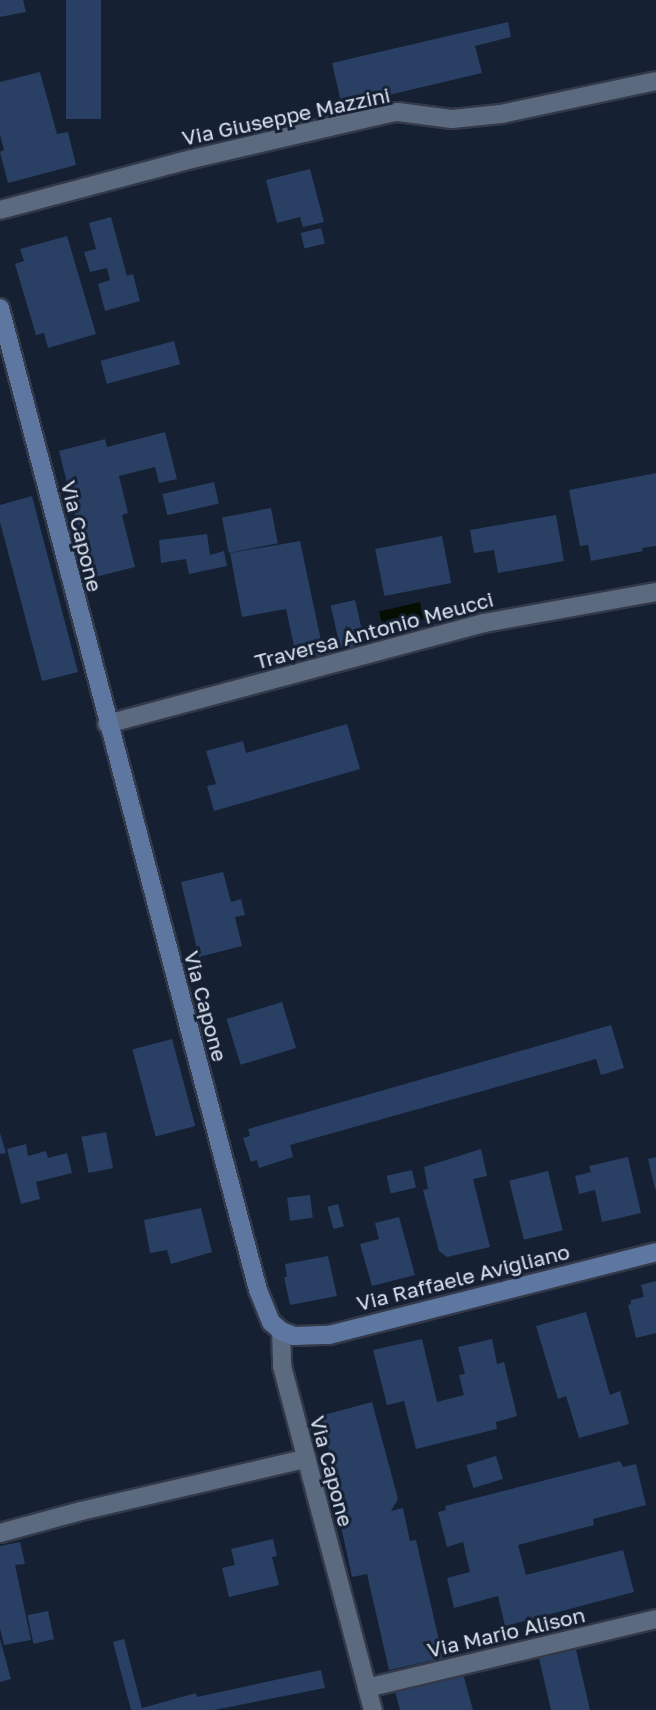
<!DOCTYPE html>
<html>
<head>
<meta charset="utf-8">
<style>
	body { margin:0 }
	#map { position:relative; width:656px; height:1710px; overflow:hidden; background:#152033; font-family:"Golos Text",sans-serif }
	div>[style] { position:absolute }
	.water>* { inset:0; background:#050e00; transform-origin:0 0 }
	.building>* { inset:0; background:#293f63; transform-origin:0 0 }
	.roads { filter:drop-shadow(2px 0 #333949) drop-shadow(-2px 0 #333949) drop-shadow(0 2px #333949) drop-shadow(0 -2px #333949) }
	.street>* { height:18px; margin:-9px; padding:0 9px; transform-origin:9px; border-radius:9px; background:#5c6a80 }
	.secondary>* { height:18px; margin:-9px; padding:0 9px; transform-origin:9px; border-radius:9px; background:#5e77a1 }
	span { translate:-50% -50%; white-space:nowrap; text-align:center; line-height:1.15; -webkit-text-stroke:6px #152033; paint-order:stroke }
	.street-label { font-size:21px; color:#dbe3f0 }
</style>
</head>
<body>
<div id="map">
	<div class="water">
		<div style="left:420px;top:602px;width:18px;height:42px;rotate:77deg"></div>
	</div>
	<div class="building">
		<div style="clip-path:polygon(0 0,23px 0,26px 12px,0 17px)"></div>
		<div style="left:66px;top:0;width:35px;height:119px"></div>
		<div style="clip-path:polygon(508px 22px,511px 37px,475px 46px,482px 73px,342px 106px,332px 63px)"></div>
		<div style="clip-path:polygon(40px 72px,57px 134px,68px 132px,76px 165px,8px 183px,0 152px,4px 150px,0 135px,0 82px)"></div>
		<div style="clip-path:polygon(310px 169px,324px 222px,303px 227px,300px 217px,277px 223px,266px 180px)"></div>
		<div style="clip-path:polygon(111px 217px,127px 276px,133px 274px,140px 301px,105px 311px,98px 284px,110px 280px,107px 268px,90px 272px,84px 252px,96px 249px,89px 223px)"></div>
		<div style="left:321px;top:228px;width:16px;height:21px;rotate:76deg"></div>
		<div style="clip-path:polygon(67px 236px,96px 334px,48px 348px,44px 333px,36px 335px,15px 264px,24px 261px,20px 249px)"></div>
		<div style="left:174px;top:341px;width:24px;height:76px;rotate:75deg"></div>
		<div style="clip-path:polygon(165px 432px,177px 479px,159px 483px,155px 467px,119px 476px,128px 513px,122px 515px,135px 567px,91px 578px,59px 451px,105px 439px,107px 447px)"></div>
		<div style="clip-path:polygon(656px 473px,656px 546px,642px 548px,643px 551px,591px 561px,588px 545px,580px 546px,569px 490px)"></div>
		<div style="left:214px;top:482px;width:22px;height:53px;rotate:77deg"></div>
		<div style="clip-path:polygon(32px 496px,78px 672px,42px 681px,0 522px,0 505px)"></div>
		<div style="left:271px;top:508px;width:36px;height:50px;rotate:79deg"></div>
		<div style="clip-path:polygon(556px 515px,564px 561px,498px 573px,494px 550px,474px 553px,470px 530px)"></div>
		<div style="clip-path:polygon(207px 534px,210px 555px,224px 551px,227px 566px,189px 574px,186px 559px,161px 563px,159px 540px)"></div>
		<div style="left:442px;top:536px;width:48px;height:68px;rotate:79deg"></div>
		<div style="clip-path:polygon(300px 541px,324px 655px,297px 660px,286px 609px,242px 617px,230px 553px)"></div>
		<div style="left:355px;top:600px;width:46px;height:25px;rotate:77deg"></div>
		<div style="clip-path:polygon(347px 724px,360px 769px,214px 811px,207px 786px,216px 784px,206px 751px,243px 741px,246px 753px)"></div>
		<div style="clip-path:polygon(223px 872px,231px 902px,241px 899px,245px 915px,235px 917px,242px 946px,199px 957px,181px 882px)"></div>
		<div style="left:282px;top:1002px;width:48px;height:58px;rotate:73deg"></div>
		<div style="clip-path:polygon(611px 1025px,624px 1068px,601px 1075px,596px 1059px,290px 1145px,293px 1157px,259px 1168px,257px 1160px,251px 1162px,243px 1138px,250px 1136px,248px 1129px)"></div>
		<div style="left:172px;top:1039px;width:90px;height:41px;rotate:75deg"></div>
		<div style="left:106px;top:1132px;width:37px;height:25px;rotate:79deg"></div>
		<div style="clip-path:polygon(0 1133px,6px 1153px,0 1154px)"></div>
		<div style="clip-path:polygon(26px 1144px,28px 1156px,46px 1151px,48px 1158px,67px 1153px,72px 1173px,36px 1182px,40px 1199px,21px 1204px,7px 1149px)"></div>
		<div style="clip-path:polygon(481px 1149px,487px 1176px,473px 1179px,490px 1247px,447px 1257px,439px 1251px,423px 1190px,428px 1189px,424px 1167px)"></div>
		<div style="clip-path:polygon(628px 1157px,641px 1213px,602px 1222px,595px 1190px,579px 1194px,575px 1176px,591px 1172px,589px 1166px)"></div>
		<div style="clip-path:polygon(656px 1157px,656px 1189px,655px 1189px,648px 1159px)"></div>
		<div style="left:412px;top:1170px;width:18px;height:26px;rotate:77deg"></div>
		<div style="left:548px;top:1171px;width:61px;height:40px;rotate:76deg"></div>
		<div style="left:310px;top:1195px;width:23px;height:23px;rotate:83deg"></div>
		<div style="left:338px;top:1204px;width:23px;height:11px;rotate:75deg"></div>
		<div style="clip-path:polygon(201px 1208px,212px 1252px,171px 1264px,167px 1250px,150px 1253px,144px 1220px)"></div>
		<div style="clip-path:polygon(399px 1217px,415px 1275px,372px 1286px,360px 1244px,379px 1239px,375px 1223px)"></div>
		<div style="clip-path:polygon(328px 1256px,337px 1296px,290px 1305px,284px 1277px,287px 1277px,285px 1264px)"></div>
		<div style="clip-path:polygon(656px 1281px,656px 1333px,636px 1338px,628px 1305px,631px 1304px,631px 1300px,644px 1297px,641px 1285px)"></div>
		<div style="clip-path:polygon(586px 1312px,610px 1395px,620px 1391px,629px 1424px,579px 1438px,566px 1396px,558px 1399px,536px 1326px)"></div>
		<div style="clip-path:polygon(422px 1339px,437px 1402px,464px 1395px,459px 1375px,465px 1374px,458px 1347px,492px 1339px,497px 1364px,504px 1362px,517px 1416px,496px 1422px,497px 1429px,416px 1449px,404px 1401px,387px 1405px,373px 1350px)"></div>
		<div style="clip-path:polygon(372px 1402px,398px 1499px,391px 1511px,403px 1508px,410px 1541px,416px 1540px,443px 1658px,389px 1670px,367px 1574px,352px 1577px,340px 1522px,353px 1520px,345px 1511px,320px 1416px)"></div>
		<div style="left:496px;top:1456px;width:24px;height:31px;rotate:73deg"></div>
		<div style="clip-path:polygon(620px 1461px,623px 1467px,636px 1464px,646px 1505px,593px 1519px,594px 1525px,518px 1545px,526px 1575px,623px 1550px,634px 1592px,505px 1626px,498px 1596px,454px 1608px,447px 1578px,470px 1572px,463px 1542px,447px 1547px,438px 1512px,446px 1510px,445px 1506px)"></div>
		<div style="clip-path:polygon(273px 1539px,277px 1556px,272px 1557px,279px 1585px,229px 1597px,222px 1568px,235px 1565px,231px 1549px)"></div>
		<div style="clip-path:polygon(20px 1542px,25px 1564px,15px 1565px,31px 1640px,4px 1645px,0 1628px,0 1546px)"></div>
		<div style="left:48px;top:1611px;width:29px;height:21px;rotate:78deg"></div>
		<div style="clip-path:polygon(0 1639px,11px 1679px,0 1682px)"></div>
		<div style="clip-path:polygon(124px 1639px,142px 1708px,196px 1693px,197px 1697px,321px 1670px,325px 1688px,214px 1710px,131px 1710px,113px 1642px)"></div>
		<div style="clip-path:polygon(575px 1645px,590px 1710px,551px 1710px,538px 1654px)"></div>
		<div style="clip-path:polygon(463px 1674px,473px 1710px,400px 1710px,394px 1688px)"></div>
	</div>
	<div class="roads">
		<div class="street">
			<div style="left:0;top:210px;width:199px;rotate:-14.9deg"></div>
			<div style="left:192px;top:159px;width:198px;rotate:-13.1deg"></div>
			<div style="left:385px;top:114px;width:13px;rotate:-9deg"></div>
			<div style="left:398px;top:112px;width:54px;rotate:7.4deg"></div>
			<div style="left:452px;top:119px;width:49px;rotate:-5.8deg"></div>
			<div style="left:501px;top:114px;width:158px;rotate:-12deg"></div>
			<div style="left:107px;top:724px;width:390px;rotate:-15deg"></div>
			<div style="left:484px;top:623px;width:175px;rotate:-10.2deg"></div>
			<div style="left:281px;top:1331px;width:35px;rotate:88deg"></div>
			<div style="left:282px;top:1366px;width:356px;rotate:75.2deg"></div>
			<div style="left:0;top:1533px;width:84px;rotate:-15.2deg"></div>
			<div style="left:81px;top:1511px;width:230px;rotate:-13.1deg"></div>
			<div style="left:367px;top:1688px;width:297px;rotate:-13.4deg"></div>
		</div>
		<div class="secondary">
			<div style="left:0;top:308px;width:1015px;rotate:75.28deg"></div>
			<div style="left:258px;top:1290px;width:35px;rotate:68deg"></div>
			<div style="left:271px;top:1322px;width:13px;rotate:42deg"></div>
			<div style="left:281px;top:1331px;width:14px;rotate:21deg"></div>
			<div style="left:294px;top:1336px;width:35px;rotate:-2deg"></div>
			<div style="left:329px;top:1335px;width:337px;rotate:-14.2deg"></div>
		</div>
	</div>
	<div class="street-label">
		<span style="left:286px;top:116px;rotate:-12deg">Via Giuseppe Mazzini</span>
		<span style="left:82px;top:536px;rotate:76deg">Via Capone</span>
		<span style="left:374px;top:630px;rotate:-15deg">Traversa Antonio Meucci</span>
		<span style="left:206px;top:1006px;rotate:75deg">Via Capone</span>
		<span style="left:463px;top:1277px;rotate:-14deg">Via Raffaele Avigliano</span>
		<span style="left:332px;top:1471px;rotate:75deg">Via Capone</span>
		<span style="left:506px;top:1632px;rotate:-13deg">Via Mario Alison</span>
	</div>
</div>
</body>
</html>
